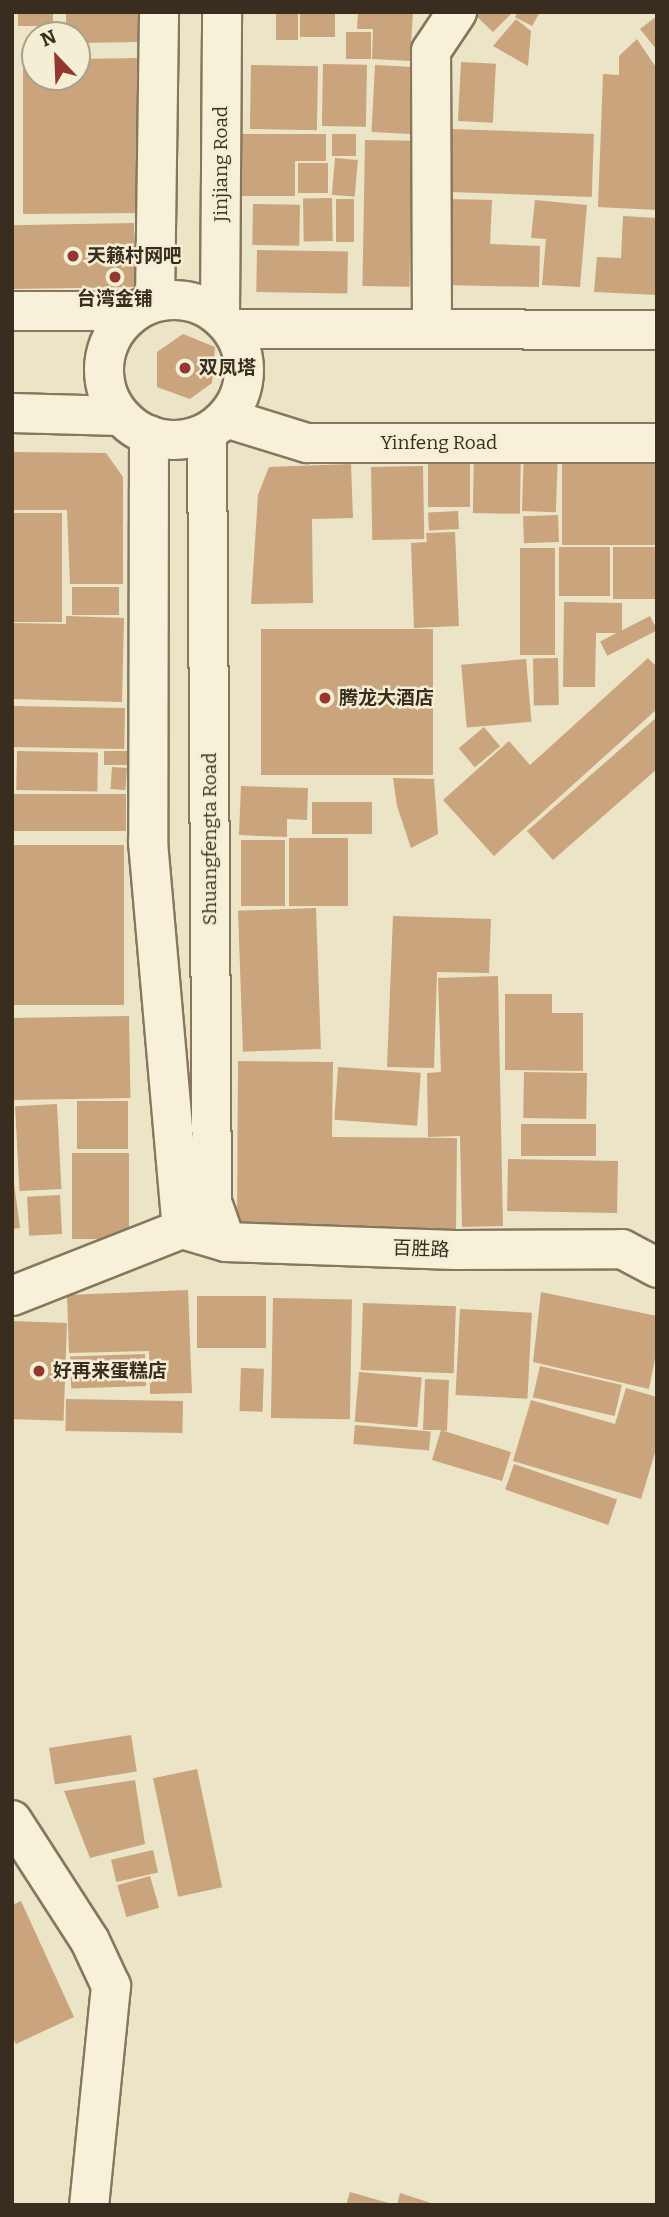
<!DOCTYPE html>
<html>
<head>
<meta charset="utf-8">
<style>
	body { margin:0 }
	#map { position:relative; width:669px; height:2217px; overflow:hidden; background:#ece4c6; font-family:Bitter,"Noto Sans SC",serif }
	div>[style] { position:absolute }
	.building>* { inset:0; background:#c9a47d; transform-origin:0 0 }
	.roads { filter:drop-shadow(2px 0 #87775c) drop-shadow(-2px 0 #87775c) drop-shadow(0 2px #87775c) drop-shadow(0 -2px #87775c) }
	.minor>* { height:38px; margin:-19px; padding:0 19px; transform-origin:19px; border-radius:19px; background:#f7f1d9 }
	.secondary>* { height:38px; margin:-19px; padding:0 19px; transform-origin:19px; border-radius:19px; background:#f7f1d9 }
	.secondary>.ring { margin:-19px; padding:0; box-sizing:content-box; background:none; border:38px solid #f7f1d9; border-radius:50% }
	.dots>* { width:19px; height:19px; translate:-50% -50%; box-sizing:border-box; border:4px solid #f4eed5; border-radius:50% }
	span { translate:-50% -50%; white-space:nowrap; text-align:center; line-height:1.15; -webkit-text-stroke:5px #f4eed5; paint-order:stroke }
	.street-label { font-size:19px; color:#382d1f }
	.poi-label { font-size:19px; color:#382d1f; font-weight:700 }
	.left { translate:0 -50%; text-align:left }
	.frame { position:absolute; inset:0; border:14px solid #382d1f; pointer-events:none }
	.north { position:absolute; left:21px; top:21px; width:70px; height:70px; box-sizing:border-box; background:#f4eed5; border:2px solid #a9a18c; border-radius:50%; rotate:337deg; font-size:19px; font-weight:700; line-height:28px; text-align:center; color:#382d1f }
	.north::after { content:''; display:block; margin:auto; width:24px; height:32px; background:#93372f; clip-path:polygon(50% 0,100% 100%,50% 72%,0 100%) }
</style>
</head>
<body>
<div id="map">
	<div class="building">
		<div style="left:18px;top:12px;width:35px;height:14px"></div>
		<div style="clip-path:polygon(66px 12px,139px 12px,139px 42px,77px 43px,77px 35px,66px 35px)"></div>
		<div style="left:276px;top:12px;width:22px;height:28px"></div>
		<div style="left:300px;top:12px;width:35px;height:25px"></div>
		<div style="clip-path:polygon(358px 12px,413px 12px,410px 61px,372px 59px,373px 29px,357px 29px)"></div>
		<div style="clip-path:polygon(472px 12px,513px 12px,493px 32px)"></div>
		<div style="clip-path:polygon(518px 12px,540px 12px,532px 26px,515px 17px)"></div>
		<div style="clip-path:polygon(657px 16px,657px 50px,640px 29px)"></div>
		<div style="clip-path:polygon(516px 19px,531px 31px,528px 66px,493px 46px)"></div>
		<div style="left:346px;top:32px;width:25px;height:27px"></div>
		<div style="clip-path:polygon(637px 39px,657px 69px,657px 210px,598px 207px,603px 74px,619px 75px,619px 56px)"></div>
		<div style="clip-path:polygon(139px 58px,138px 213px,23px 214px,23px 59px,35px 59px,35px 77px,77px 77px,77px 59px)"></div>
		<div style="left:461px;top:62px;width:35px;height:59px;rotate:3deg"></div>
		<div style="left:323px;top:64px;width:44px;height:62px;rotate:1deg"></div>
		<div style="left:251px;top:65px;width:67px;height:64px;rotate:1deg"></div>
		<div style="left:375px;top:65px;width:43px;height:67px;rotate:3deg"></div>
		<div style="left:451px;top:129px;width:143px;height:63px;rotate:2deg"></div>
		<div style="clip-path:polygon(242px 134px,326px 134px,326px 161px,295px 161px,295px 196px,241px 196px)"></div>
		<div style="left:332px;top:134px;width:24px;height:22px"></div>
		<div style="left:365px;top:140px;width:47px;height:146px;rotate:1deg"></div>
		<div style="left:335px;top:158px;width:23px;height:37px;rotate:5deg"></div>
		<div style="left:298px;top:163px;width:30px;height:30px"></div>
		<div style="left:332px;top:198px;width:43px;height:29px;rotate:89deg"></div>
		<div style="left:336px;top:199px;width:18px;height:43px"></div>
		<div style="clip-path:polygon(448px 199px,492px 200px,490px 244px,540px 246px,539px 287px,445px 285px)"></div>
		<div style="clip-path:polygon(535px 200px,587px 205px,580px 287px,542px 285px,546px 239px,531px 238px)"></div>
		<div style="left:253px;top:204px;width:47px;height:41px;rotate:1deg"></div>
		<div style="clip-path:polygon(623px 216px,657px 218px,657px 295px,594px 292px,597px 257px,621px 258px)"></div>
		<div style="left:134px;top:223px;width:64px;height:122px;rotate:89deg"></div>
		<div style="left:257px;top:250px;width:91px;height:42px;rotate:1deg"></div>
		<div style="clip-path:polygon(183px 334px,215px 347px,212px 383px,190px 399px,157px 387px,157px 352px)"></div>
		<div style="left:474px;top:447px;width:47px;height:66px;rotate:1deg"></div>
		<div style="left:428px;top:448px;width:42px;height:59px"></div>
		<div style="left:524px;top:451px;width:34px;height:60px;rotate:2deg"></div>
		<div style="clip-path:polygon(12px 452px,106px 453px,123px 477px,123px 584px,70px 584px,67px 510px,12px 510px)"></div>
		<div style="left:562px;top:458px;width:95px;height:87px"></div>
		<div style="clip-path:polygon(351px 464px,353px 518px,312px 519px,313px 603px,251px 604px,258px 495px,269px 467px)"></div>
		<div style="left:423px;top:466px;width:73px;height:52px;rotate:89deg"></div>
		<div style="left:458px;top:511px;width:18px;height:30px;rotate:87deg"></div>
		<div style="left:12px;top:513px;width:50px;height:109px"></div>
		<div style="left:558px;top:515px;width:27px;height:35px;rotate:88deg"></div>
		<div style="clip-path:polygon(455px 532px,459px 626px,414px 628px,411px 543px,427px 542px,426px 533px)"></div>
		<div style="left:610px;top:547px;width:49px;height:51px;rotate:90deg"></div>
		<div style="left:613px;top:547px;width:44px;height:52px"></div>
		<div style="left:520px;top:548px;width:35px;height:107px"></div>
		<div style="left:72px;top:587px;width:47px;height:28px"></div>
		<div style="clip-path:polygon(564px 602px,622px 603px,622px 633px,596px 633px,595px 687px,563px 687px)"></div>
		<div style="clip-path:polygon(66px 616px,124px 618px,122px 702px,12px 699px,12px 623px,66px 624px)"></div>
		<div style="left:650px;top:616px;width:16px;height:56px;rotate:63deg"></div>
		<div style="left:261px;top:629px;width:172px;height:146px"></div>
		<div style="left:558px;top:658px;width:47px;height:25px;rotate:89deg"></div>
		<div style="clip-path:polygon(648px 658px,657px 667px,657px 709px,494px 856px,443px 800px,509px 741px,530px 765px)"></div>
		<div style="left:526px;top:659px;width:63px;height:65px;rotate:85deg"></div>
		<div style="left:12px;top:706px;width:113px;height:41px;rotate:1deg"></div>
		<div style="clip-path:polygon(657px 717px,657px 769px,553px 860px,527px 831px)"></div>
		<div style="left:484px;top:727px;width:25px;height:33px;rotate:50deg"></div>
		<div style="left:17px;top:751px;width:81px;height:39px;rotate:1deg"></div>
		<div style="left:104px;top:751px;width:24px;height:14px"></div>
		<div style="left:112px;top:767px;width:15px;height:22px;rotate:4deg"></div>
		<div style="clip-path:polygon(393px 778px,434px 779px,438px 834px,411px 848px,397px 806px)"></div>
		<div style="clip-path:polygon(241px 786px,308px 788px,307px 820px,287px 819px,287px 837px,239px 835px)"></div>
		<div style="left:126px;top:794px;width:37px;height:113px;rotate:90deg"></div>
		<div style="left:312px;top:802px;width:60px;height:32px"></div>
		<div style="left:289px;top:838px;width:59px;height:68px"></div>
		<div style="left:241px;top:840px;width:44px;height:66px"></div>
		<div style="left:12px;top:845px;width:112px;height:160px"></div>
		<div style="left:316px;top:908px;width:141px;height:78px;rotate:88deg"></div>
		<div style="clip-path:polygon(393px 916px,491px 919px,489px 973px,437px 972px,434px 1068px,387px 1067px)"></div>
		<div style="clip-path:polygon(498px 976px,503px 1226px,462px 1227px,460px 1136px,428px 1137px,427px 1073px,441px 1072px,438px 978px)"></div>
		<div style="clip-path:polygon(505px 994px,552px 994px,552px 1013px,583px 1013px,583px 1071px,505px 1070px)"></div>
		<div style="left:129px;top:1016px;width:82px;height:117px;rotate:89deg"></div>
		<div style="clip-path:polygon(238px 1061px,333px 1062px,332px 1137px,457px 1138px,456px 1230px,237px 1227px)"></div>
		<div style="left:338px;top:1067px;width:83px;height:53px;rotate:4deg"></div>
		<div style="left:587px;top:1073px;width:46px;height:63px;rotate:91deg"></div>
		<div style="left:128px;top:1101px;width:48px;height:51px;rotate:90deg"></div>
		<div style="left:57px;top:1104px;width:85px;height:42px;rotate:87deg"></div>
		<div style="left:521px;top:1124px;width:75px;height:32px"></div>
		<div style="left:72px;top:1153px;width:57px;height:86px"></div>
		<div style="left:508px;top:1159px;width:110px;height:52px;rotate:1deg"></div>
		<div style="clip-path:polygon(14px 1183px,20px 1228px,12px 1229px,12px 1184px)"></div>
		<div style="left:60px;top:1195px;width:39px;height:33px;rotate:87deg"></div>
		<div style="clip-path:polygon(188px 1290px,192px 1393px,150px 1394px,149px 1351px,69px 1353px,67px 1295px)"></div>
		<div style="clip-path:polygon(541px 1292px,657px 1316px,657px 1348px,649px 1389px,533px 1362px)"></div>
		<div style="left:197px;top:1296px;width:69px;height:52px"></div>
		<div style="left:273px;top:1298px;width:79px;height:120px;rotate:1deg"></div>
		<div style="left:363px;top:1303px;width:93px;height:67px;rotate:2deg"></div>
		<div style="left:460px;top:1309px;width:72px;height:86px;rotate:3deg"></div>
		<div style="left:12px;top:1321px;width:55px;height:98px;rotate:2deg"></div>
		<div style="left:145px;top:1354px;width:32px;height:75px;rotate:88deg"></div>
		<div style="left:540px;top:1366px;width:84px;height:32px;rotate:13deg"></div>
		<div style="left:241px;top:1368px;width:23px;height:43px;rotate:2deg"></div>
		<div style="left:359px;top:1372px;width:63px;height:50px;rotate:5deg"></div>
		<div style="clip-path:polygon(425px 1379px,449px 1380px,447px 1431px,441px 1430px,511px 1452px,502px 1481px,432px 1460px,441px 1430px,423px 1430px)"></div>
		<div style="clip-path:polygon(626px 1388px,657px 1397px,657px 1446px,641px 1499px,513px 1461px,531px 1400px,615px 1424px)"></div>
		<div style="left:66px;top:1399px;width:117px;height:32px;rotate:1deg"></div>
		<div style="left:355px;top:1425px;width:76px;height:19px;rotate:5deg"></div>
		<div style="left:514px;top:1464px;width:109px;height:27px;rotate:19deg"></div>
		<div style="left:131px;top:1735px;width:37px;height:83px;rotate:81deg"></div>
		<div style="left:197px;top:1769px;width:121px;height:45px;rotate:78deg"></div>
		<div style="clip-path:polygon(135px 1780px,145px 1844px,90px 1858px,64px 1791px)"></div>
		<div style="left:153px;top:1850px;width:23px;height:43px;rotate:77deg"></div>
		<div style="left:150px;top:1876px;width:33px;height:34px;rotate:74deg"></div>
		<div style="clip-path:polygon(21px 1901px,74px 2017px,16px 2044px,12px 2036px,12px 1905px)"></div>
		<div style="clip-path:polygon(350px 2192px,392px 2204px,392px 2205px,346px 2205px)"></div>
		<div style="clip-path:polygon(400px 2193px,434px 2204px,434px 2205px,397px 2205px)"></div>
	</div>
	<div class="roads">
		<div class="minor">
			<div style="left:432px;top:329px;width:278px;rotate:-90.2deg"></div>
			<div style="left:431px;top:51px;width:47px;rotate:-56.3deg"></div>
			<div style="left:12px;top:1296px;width:183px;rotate:-21.5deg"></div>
			<div style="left:182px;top:1229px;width:33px;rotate:-43deg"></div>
			<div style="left:12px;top:1820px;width:144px;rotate:57.2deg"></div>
			<div style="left:90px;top:1941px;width:50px;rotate:65deg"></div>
			<div style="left:111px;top:1986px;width:220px;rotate:95.7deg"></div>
		</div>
		<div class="secondary">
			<div class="ring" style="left:104px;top:300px;width:102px;height:102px"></div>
			<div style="left:155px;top:302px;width:290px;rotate:-89.2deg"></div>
			<div style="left:12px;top:311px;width:122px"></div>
			<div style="left:220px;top:315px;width:303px;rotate:-89.6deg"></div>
			<div style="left:232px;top:329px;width:425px;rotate:0.1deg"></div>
			<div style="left:12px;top:413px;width:108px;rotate:1.6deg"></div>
			<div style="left:226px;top:418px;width:85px;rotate:17.2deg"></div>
			<div style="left:307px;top:443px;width:350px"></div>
			<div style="left:207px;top:433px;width:769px;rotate:89.63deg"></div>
			<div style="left:212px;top:1202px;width:42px;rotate:70.7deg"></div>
			<div style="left:149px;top:435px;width:407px;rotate:90.1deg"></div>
			<div style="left:148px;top:842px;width:388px;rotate:85deg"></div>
			<div style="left:182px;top:1229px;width:46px;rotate:16.5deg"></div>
			<div style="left:226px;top:1242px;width:229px;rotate:2deg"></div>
			<div style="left:455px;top:1250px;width:167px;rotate:-0.3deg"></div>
			<div style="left:622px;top:1249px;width:40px;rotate:28deg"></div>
		</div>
	</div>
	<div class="dots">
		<div style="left:73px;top:256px;background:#93372f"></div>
		<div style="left:115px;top:277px;background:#93372f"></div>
		<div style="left:185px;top:368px;background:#93372f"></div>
		<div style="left:325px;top:698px;background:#93372f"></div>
		<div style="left:39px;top:1371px;background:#93372f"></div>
	</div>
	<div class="street-label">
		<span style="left:221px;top:164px;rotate:-90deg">Jinjiang Road</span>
		<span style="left:439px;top:443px">Yinfeng Road</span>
		<span style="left:210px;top:839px;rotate:-90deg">Shuangfengta Road</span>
		<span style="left:421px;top:1249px;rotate:2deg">百胜路</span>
	</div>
	<div class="poi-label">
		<span class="left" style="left:87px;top:256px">天籁村网吧</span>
		<span style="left:115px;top:299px">台湾金铺</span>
		<span class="left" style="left:199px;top:368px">双凤塔</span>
		<span class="left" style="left:339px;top:698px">腾龙大酒店</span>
		<span class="left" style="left:53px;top:1371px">好再来蛋糕店</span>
	</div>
	<div class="frame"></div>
	<div class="north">N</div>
</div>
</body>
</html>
